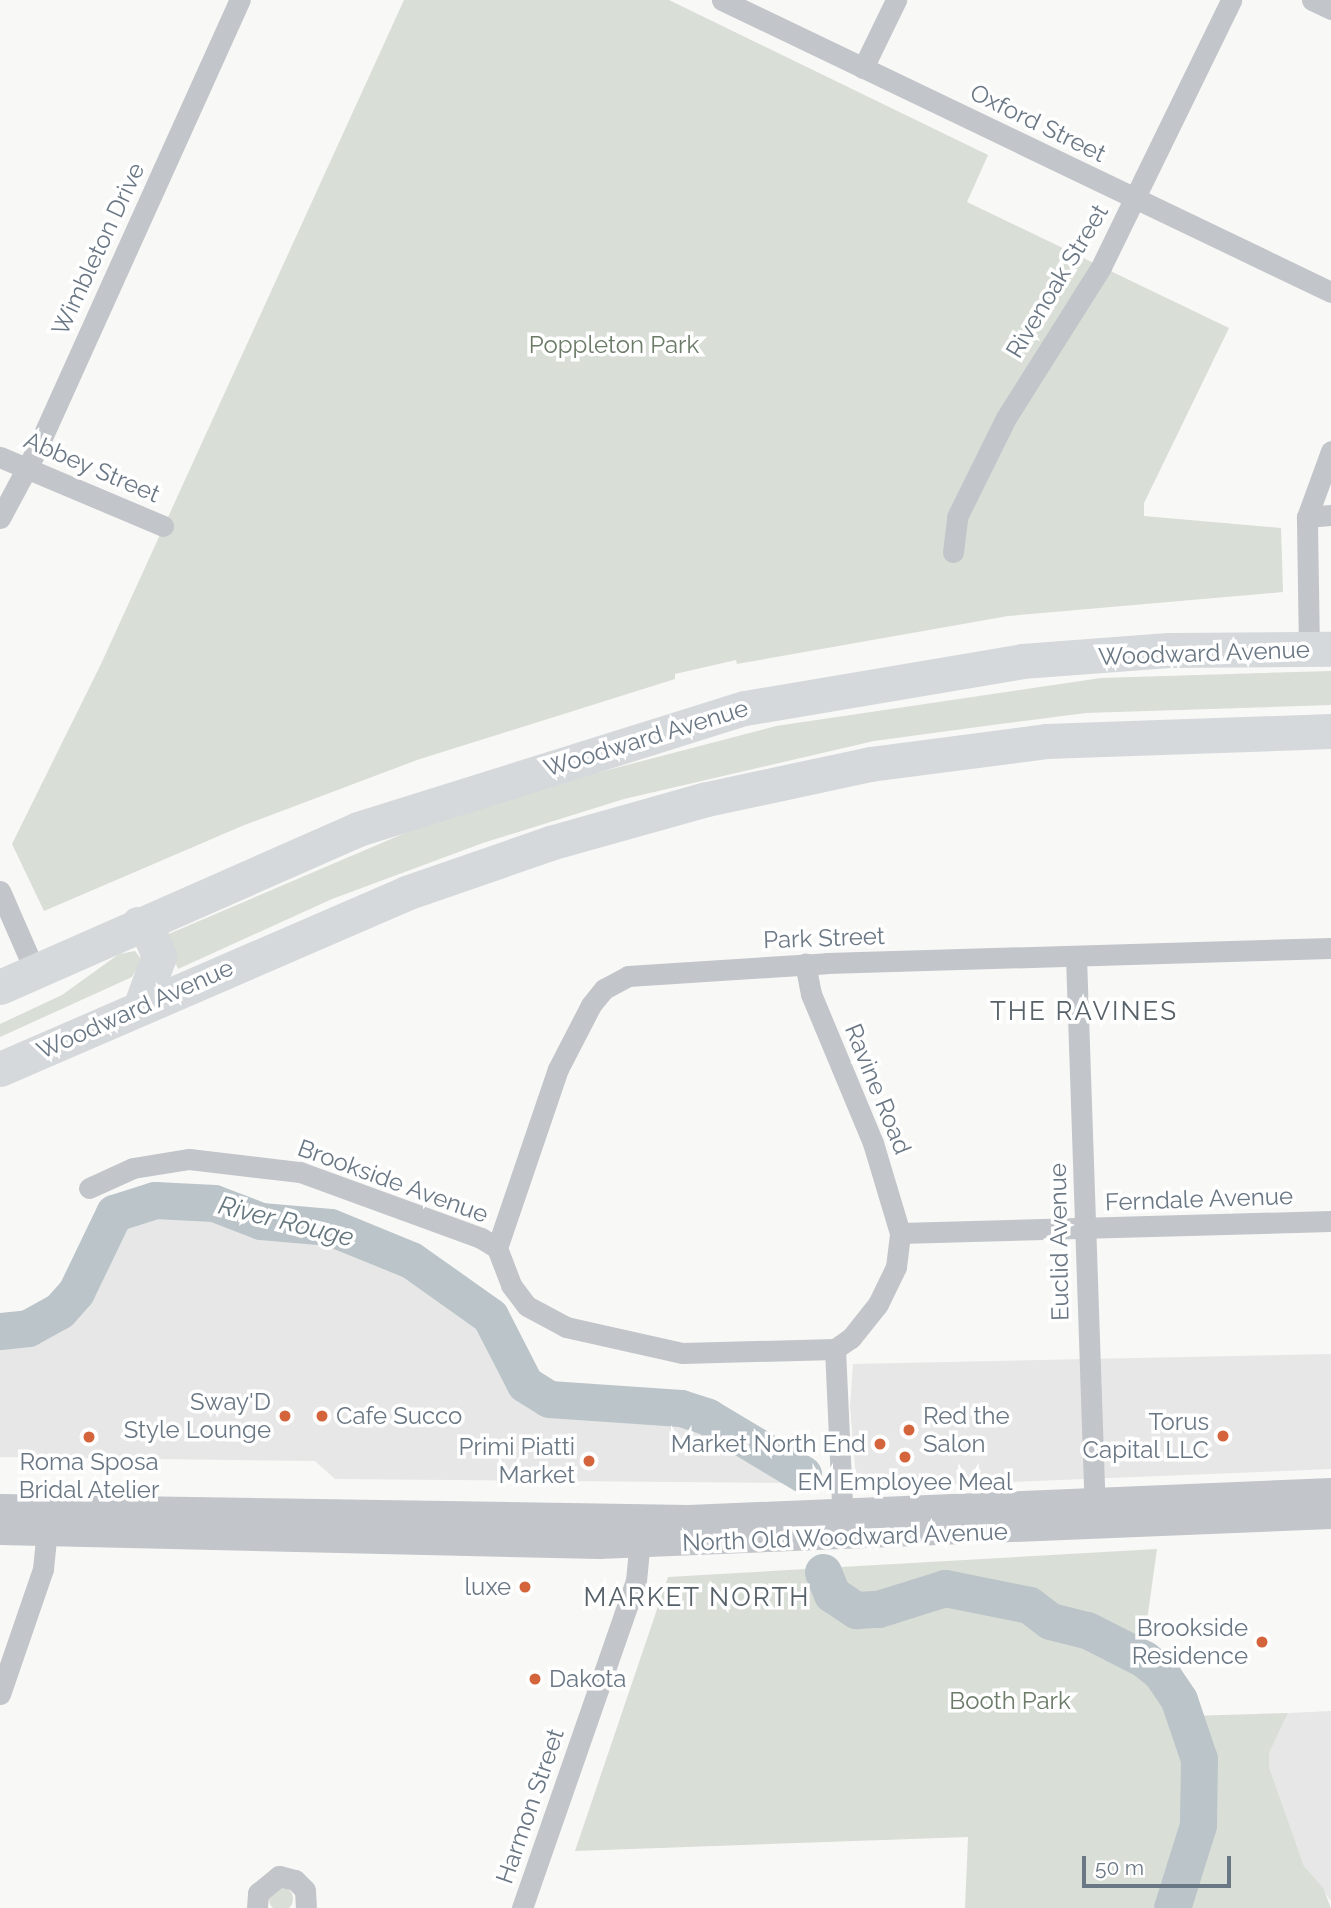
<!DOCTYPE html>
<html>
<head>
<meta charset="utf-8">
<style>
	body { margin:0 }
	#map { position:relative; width:1331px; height:1908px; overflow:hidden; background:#f8f8f6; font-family:Raleway,sans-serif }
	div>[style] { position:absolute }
	.built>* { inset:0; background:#e6e7e6 }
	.green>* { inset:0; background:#d9ded7 }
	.round { border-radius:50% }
	.river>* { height:37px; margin:-18.5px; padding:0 18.5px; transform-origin:18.5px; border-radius:18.5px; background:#bbc4c9 }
	.minor>* { height:21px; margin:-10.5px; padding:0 10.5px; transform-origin:10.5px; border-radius:10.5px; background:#c2c5c9 }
	.tertiary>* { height:28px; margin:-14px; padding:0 14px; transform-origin:14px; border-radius:14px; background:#c2c5c9 }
	.primary>* { height:35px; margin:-17.5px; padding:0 17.5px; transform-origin:17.5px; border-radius:17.5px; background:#d5d9dc }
	.dots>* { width:19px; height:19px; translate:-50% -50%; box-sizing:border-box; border:4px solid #fff; border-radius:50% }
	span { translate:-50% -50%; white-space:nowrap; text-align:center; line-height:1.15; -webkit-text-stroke:7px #fff; paint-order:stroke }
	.street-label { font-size:24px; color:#6a7784 }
	.park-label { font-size:24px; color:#6b7b68 }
	.poi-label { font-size:24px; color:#6a7784 }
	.right { translate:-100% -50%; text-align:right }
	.left { translate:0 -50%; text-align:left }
	.neighbourhood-label { font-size:26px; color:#576169; letter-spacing:2px }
	.water-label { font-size:26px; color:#66777f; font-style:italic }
	.scale { position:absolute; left:1082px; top:1856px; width:149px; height:32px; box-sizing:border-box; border:4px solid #6a7784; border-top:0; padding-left:9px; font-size:21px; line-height:24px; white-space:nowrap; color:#6a7784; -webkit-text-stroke:5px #fff; paint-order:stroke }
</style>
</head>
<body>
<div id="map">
	<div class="built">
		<div style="clip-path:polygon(155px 1200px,214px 1203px,261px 1221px,330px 1227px,393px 1251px,490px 1316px,515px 1366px,534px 1392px,549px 1399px,708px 1417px,793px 1483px,335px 1479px,315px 1461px,0 1457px,0 1331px,28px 1328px,59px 1311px,76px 1292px,114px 1213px)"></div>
		<div style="clip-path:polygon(1331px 1354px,1331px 1469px,866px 1488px,856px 1479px,850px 1406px,853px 1364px)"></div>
		<div style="clip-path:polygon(1331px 1711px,1331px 1901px,1304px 1866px,1269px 1767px,1269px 1753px,1288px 1713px)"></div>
	</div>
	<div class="green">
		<div style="clip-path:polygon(404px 0,669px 0,988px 155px,967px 202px,1229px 328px,1144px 503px,1144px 516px,1281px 528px,1283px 592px,1008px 616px,737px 664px,736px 660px,675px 674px,675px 679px,417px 760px,242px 826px,44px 911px,12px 844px,101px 664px)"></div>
		<div style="clip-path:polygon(1331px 671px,1331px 705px,1086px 713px,1000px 724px,874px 741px,624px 799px,483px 843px,332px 899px,178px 969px,164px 936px,405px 833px,539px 788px,776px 726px,1101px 678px)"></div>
		<div style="clip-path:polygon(135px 951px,142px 960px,132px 977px,0 1037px,0 1024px,62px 995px,119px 954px)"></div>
		<div style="clip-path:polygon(1157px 1549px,1143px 1649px,1159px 1659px,1191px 1716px,1288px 1713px,1269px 1753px,1269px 1767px,1304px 1866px,1323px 1888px,1331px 1908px,965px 1908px,968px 1837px,575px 1851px,668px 1577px)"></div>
		<div class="round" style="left:269px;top:1887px;width:24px;height:24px"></div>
	</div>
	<div class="river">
		<div style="left:0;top:1331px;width:28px;rotate:-6deg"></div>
		<div style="left:28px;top:1328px;width:35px;rotate:-29deg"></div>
		<div style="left:59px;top:1311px;width:25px;rotate:-48deg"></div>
		<div style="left:76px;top:1292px;width:88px;rotate:-64.3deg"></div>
		<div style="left:114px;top:1213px;width:43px;rotate:-17.6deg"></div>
		<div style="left:155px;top:1200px;width:59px;rotate:2.9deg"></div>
		<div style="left:214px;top:1203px;width:50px;rotate:21deg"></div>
		<div style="left:261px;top:1221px;width:69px;rotate:5deg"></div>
		<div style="left:330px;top:1227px;width:87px;rotate:22.2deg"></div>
		<div style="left:411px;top:1260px;width:97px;rotate:35.3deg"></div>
		<div style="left:490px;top:1316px;width:76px;rotate:62.8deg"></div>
		<div style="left:525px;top:1384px;width:28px;rotate:32deg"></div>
		<div style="left:549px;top:1399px;width:132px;rotate:3.9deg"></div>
		<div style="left:681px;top:1408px;width:28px;rotate:18deg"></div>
		<div style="left:708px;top:1417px;width:111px;rotate:31deg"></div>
		<div style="left:823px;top:1572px;width:24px;rotate:68deg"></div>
		<div style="left:832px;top:1594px;width:29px;rotate:34deg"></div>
		<div style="left:856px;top:1610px;width:22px;rotate:-3deg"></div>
		<div style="left:878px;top:1609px;width:70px;rotate:-17.4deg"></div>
		<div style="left:945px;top:1588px;width:86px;rotate:11.4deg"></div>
		<div style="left:1029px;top:1605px;width:26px;rotate:37deg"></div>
		<div style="left:1050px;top:1621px;width:38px;rotate:14deg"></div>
		<div style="left:1087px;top:1630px;width:64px;rotate:27deg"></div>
		<div style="left:1144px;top:1659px;width:22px;rotate:39deg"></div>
		<div style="left:1161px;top:1673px;width:32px;rotate:56deg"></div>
		<div style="left:1179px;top:1700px;width:62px;rotate:71.3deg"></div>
		<div style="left:1199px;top:1759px;width:66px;rotate:90.9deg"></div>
		<div style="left:1198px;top:1825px;width:87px;rotate:107.4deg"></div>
	</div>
	<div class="minor">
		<div style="left:722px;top:0;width:675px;rotate:25.62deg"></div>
		<div style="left:1312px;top:0;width:21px;rotate:25deg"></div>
		<div style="left:863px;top:68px;width:76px;rotate:-64.1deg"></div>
		<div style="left:0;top:457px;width:177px;rotate:22.9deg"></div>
		<div style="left:1307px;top:517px;width:24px;rotate:-5deg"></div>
		<div style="left:0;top:518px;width:76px;rotate:-61.8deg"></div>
		<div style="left:36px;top:451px;width:495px;rotate:-65.7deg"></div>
		<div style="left:953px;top:552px;width:35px;rotate:-83deg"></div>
		<div style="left:957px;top:517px;width:110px;rotate:-63.7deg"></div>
		<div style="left:1006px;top:418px;width:178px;rotate:-57.8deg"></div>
		<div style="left:1101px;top:267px;width:297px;rotate:-64deg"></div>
		<div style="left:1309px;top:650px;width:133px;rotate:-90.9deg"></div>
		<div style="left:1307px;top:517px;width:70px;rotate:-70deg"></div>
		<div style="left:0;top:891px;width:87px;rotate:66.4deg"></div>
		<div style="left:1076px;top:957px;width:557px;rotate:88.05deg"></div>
		<div style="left:89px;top:1188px;width:48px;rotate:-24.4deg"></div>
		<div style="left:133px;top:1168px;width:57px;rotate:-9.1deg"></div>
		<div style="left:189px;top:1159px;width:112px;rotate:6.7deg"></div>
		<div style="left:300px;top:1172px;width:193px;rotate:20deg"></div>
		<div style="left:481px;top:1238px;width:19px;rotate:32deg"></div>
		<div style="left:497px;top:1248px;width:40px;rotate:69deg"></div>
		<div style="left:511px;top:1285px;width:26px;rotate:53deg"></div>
		<div style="left:527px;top:1306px;width:44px;rotate:28.3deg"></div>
		<div style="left:566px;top:1327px;width:119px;rotate:12.6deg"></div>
		<div style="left:682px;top:1353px;width:153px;rotate:-1.5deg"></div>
		<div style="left:835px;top:1349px;width:19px;rotate:-35deg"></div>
		<div style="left:851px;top:1338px;width:43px;rotate:-51.5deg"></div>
		<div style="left:878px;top:1304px;width:41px;rotate:-64.1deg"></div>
		<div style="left:896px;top:1267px;width:34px;rotate:-83deg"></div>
		<div style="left:900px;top:1233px;width:94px;rotate:-106.7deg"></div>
		<div style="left:873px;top:1143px;width:161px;rotate:-112.6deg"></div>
		<div style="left:811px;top:994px;width:31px;rotate:-101deg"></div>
		<div style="left:900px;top:1233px;width:431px;rotate:-1.6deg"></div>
		<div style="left:497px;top:1248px;width:189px;rotate:-71.2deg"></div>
		<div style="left:558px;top:1069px;width:72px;rotate:-62.7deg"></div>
		<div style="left:591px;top:1005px;width:21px;rotate:-51deg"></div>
		<div style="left:604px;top:989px;width:27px;rotate:-28deg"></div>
		<div style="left:628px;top:976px;width:199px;rotate:-3.7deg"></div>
		<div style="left:827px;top:963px;width:504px;rotate:-1.7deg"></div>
		<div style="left:835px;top:1349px;width:176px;rotate:87.4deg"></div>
		<div style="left:0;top:1694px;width:132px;rotate:-71deg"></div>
		<div style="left:43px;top:1569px;width:50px;rotate:-84.3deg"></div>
		<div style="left:257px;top:1908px;width:15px;rotate:-86deg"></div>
		<div style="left:258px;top:1893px;width:27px;rotate:-39deg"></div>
		<div style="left:279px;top:1876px;width:16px;rotate:14deg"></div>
		<div style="left:295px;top:1880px;width:14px;rotate:45deg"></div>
		<div style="left:305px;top:1890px;width:18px;rotate:87deg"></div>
		<div style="left:522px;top:1908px;width:346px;rotate:-70.8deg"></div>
		<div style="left:636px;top:1581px;width:53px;rotate:-84.6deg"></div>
	</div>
	<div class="tertiary">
		<div style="left:0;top:1508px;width:689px;rotate:0.91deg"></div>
		<div style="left:689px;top:1519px;width:643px;rotate:-2.41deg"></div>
		<div style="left:0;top:1531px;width:599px;rotate:1.34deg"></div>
		<div style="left:599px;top:1545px;width:733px;rotate:-2.35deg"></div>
	</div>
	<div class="primary">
		<div style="left:138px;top:924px;width:18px;rotate:45deg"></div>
		<div style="left:151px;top:937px;width:21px;rotate:67deg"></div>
		<div style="left:159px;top:956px;width:52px;rotate:110.2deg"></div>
		<div style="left:0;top:987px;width:391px;rotate:-23.8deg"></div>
		<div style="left:358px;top:829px;width:405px;rotate:-17.4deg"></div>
		<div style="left:745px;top:708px;width:281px;rotate:-9.6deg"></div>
		<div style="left:1022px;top:661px;width:147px;rotate:-4.3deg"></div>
		<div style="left:1169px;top:650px;width:162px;rotate:-0.4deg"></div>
		<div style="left:0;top:1069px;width:443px;rotate:-23.4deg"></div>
		<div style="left:406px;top:893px;width:152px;rotate:-19.1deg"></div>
		<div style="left:550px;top:843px;width:163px;rotate:-15.7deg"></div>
		<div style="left:707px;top:799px;width:167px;rotate:-12.1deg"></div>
		<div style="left:870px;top:764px;width:177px;rotate:-7.4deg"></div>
		<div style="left:1046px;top:741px;width:285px;rotate:-2deg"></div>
	</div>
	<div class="dots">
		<div style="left:285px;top:1416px;background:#d3643b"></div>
		<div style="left:322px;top:1416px;background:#d3643b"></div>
		<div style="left:909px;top:1430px;background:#d3643b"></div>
		<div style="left:1223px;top:1436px;background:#d3643b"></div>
		<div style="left:89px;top:1437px;background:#d3643b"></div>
		<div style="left:880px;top:1444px;background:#d3643b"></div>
		<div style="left:905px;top:1457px;background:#d3643b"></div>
		<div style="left:589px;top:1461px;background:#d3643b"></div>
		<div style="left:525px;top:1587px;background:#d3643b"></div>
		<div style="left:1262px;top:1642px;background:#d3643b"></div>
		<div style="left:535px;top:1679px;background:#d3643b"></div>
	</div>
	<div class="street-label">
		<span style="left:1038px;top:123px;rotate:26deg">Oxford Street</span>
		<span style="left:98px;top:249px;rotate:-65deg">Wimbleton Drive</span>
		<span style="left:1057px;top:281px;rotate:-59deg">Rivenoak Street</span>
		<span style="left:92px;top:467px;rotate:23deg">Abbey Street</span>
		<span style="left:1204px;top:653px;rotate:-2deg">Woodward Avenue</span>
		<span style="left:646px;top:738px;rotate:-17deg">Woodward Avenue</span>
		<span style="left:824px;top:938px;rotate:-2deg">Park Street</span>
		<span style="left:135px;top:1009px;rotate:-24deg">Woodward Avenue</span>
		<span style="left:878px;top:1089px;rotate:68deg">Ravine Road</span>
		<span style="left:393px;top:1181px;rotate:20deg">Brookside Avenue</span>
		<span style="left:1199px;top:1199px;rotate:-2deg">Ferndale Avenue</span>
		<span style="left:1059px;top:1242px;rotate:-91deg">Euclid Avenue</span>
		<span style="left:845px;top:1537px;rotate:-2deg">North Old Woodward Avenue</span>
		<span style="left:530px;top:1806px;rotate:-71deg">Harmon Street</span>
	</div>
	<div class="park-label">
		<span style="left:614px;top:345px">Poppleton Park</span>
		<span style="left:1010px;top:1701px">Booth Park</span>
	</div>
	<div class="poi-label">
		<span class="right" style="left:271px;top:1416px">Sway'D<br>Style Lounge</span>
		<span class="left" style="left:336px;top:1416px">Cafe Succo</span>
		<span class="left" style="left:923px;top:1430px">Red the<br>Salon</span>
		<span class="right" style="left:1209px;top:1436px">Torus<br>Capital LLC</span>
		<span class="right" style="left:866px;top:1444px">Market North End</span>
		<span class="right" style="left:575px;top:1461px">Primi Piatti<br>Market</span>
		<span style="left:89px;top:1476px">Roma Sposa<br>Bridal Atelier</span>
		<span style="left:905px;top:1482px">EM Employee Meal</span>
		<span class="right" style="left:511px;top:1587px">luxe</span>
		<span class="right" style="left:1248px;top:1642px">Brookside<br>Residence</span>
		<span class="left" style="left:549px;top:1679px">Dakota</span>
	</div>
	<div class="neighbourhood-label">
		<span style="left:1084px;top:1012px">THE RAVINES</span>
		<span style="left:697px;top:1598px">MARKET NORTH</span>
	</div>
	<div class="water-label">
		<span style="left:286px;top:1222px;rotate:14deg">River Rouge</span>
	</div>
	<div class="scale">50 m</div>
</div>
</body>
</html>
